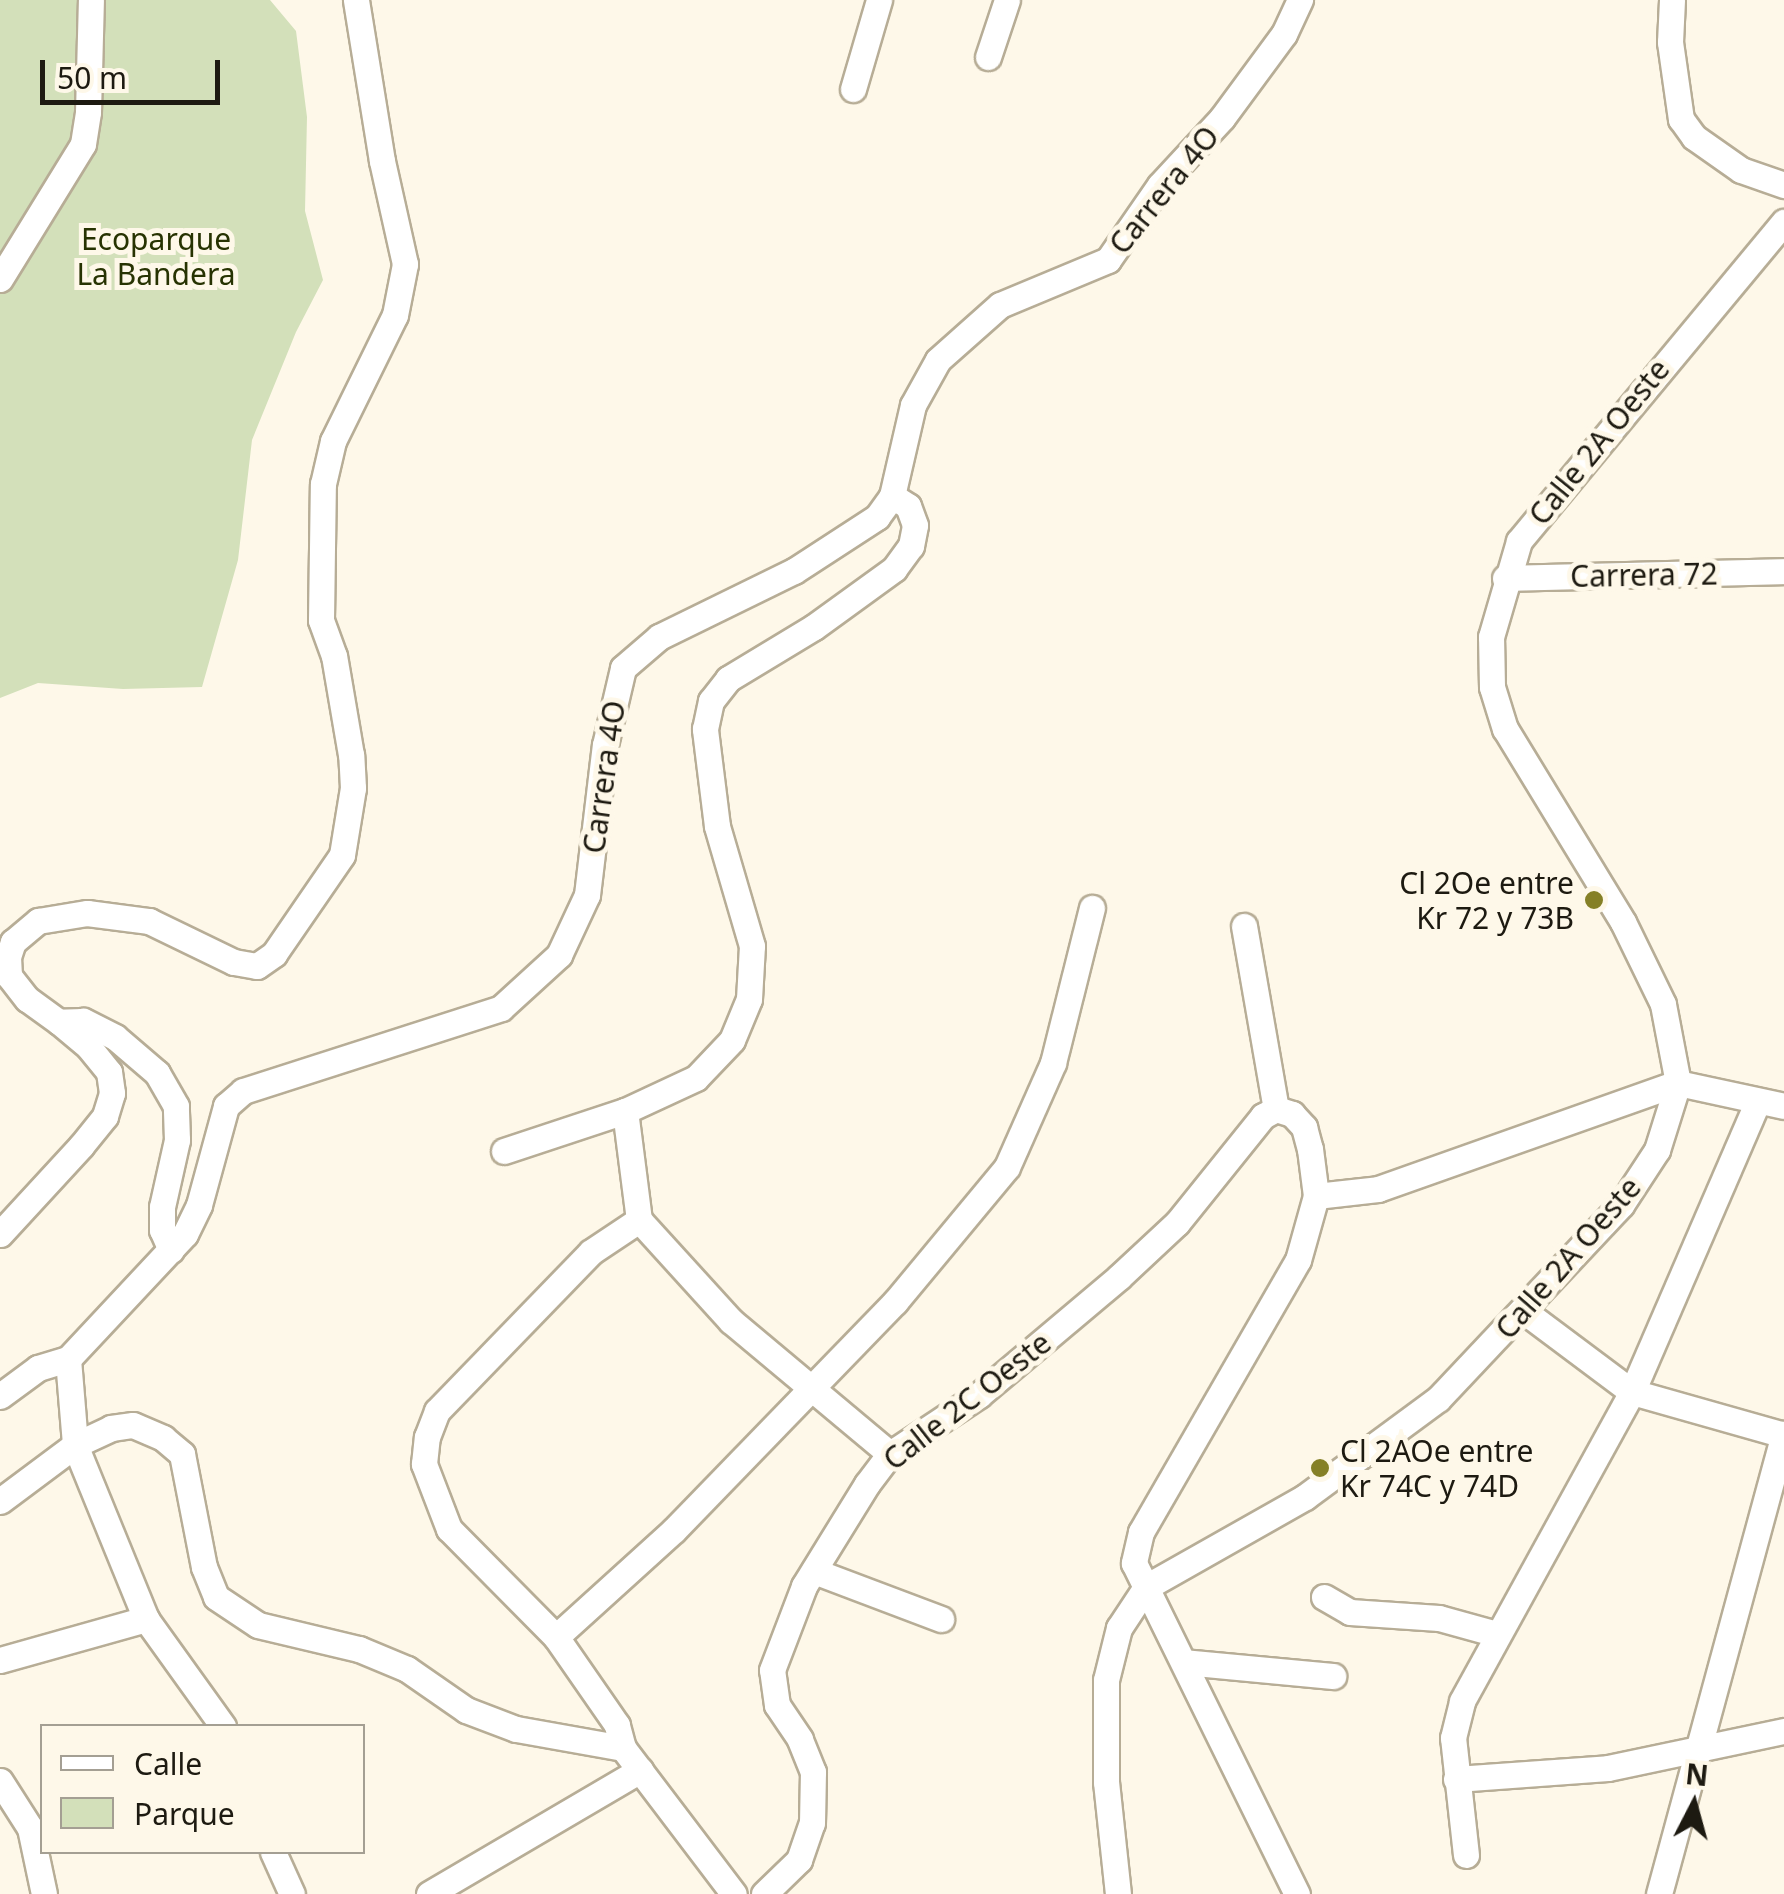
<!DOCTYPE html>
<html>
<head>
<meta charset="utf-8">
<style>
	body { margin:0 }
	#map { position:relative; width:1784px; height:1894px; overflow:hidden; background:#fef8e9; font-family:"Noto Sans",sans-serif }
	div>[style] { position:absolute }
	.green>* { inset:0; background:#d3e0ba }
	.roads { filter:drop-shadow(2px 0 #b7ad96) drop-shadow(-2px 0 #b7ad96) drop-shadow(0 2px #b7ad96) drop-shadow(0 -2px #b7ad96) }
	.minor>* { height:25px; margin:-12.5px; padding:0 12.5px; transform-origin:12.5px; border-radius:12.5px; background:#fff }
	.dots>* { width:28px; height:28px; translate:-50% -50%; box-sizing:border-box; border:5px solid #fef8e9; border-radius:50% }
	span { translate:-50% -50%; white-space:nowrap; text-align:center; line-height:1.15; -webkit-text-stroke:10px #fef8e9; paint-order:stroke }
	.street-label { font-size:30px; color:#1d1a11 }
	.park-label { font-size:30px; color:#273302 }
	.poi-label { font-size:30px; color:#1d1a11 }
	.right { translate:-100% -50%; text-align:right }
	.left { translate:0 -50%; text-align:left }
	.legend { position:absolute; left:40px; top:1724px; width:325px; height:130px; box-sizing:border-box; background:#fef8e9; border:2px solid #a49f93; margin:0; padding:12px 18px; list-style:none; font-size:30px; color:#1d1a11 }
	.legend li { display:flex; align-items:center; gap:20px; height:50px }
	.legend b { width:50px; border:2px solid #a49f93 }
	.north { position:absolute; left:1644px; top:1754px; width:100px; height:100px; -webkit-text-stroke:8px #fef8e9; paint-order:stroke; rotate:6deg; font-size:28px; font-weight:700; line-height:40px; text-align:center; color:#1d1a11 }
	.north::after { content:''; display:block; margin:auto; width:35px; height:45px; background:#1d1a11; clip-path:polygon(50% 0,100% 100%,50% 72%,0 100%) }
	.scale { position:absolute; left:40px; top:60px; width:180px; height:45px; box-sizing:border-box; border:5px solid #1d1a11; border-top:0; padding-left:12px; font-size:30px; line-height:35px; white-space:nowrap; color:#1d1a11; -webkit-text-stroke:8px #fef8e9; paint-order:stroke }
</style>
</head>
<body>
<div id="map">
	<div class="green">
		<div style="clip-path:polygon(0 0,270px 0,296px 31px,307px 117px,305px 211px,323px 280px,296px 332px,252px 440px,238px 560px,202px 687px,123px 689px,38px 683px,0 698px)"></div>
	</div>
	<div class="roads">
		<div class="minor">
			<div style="left:1672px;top:0;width:42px;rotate:92.7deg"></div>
			<div style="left:1670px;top:42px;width:78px;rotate:81.9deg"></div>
			<div style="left:1681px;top:119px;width:22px;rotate:54deg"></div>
			<div style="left:1694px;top:137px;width:57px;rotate:35.1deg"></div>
			<div style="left:1741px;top:170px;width:46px;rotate:19.2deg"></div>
			<div style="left:988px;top:57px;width:60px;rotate:-71.6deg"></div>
			<div style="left:853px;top:89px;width:93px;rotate:-73.7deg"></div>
			<div style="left:0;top:279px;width:158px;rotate:-58.4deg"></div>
			<div style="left:83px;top:144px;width:32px;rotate:-81deg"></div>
			<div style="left:88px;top:112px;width:112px;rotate:-88.5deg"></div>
			<div style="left:1505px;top:578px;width:279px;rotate:-1.4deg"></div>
			<div style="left:1244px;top:926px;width:186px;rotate:80.1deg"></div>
			<div style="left:1678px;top:1083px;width:108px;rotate:12.2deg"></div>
			<div style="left:504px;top:1151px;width:127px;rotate:-18.3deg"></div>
			<div style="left:1316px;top:1196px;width:62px;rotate:-6.4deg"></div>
			<div style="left:1378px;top:1189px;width:318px;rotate:-19.5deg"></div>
			<div style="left:0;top:1234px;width:120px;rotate:-47.4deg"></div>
			<div style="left:81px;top:1146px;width:38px;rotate:-51deg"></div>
			<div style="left:105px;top:1116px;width:24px;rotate:-73deg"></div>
			<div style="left:112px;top:1093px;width:21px;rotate:-98deg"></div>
			<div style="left:109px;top:1072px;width:32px;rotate:-129deg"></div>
			<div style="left:89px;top:1047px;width:39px;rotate:-140deg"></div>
			<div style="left:171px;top:1250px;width:22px;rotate:-114deg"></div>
			<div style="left:162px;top:1230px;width:23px;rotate:-90deg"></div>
			<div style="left:162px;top:1207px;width:69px;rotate:-77.4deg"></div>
			<div style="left:177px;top:1140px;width:34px;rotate:-92deg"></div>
			<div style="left:176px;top:1106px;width:38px;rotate:-120deg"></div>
			<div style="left:157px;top:1073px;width:55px;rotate:-139.4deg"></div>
			<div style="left:115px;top:1037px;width:36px;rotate:-153deg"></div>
			<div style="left:83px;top:1021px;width:24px;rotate:178deg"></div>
			<div style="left:59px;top:1022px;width:39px;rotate:-144deg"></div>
			<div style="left:27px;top:999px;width:29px;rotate:-128deg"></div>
			<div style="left:9px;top:976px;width:19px;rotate:-93deg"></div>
			<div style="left:8px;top:957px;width:16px;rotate:-72deg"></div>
			<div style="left:13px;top:942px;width:33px;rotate:-40deg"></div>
			<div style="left:38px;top:921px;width:50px;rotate:-9.3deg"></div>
			<div style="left:87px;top:913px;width:63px;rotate:7.4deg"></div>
			<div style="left:149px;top:921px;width:94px;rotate:25.8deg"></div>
			<div style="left:234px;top:962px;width:23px;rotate:10deg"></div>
			<div style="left:257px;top:966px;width:21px;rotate:-35deg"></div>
			<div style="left:274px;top:954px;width:120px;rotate:-55.5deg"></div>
			<div style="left:342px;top:855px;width:68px;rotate:-80.7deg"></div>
			<div style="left:353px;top:788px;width:33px;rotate:-93deg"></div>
			<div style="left:351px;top:755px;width:100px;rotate:-99.7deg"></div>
			<div style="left:334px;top:656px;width:38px;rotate:-110deg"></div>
			<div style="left:321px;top:620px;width:136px;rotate:-89.2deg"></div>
			<div style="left:323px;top:484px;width:44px;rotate:-76.9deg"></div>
			<div style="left:333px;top:441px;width:140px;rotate:-63.8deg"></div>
			<div style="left:395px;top:315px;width:52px;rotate:-78.9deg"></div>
			<div style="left:405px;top:264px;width:106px;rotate:-102.6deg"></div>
			<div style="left:382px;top:161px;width:163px;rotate:-99.2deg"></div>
			<div style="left:1525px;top:1312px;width:134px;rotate:36.8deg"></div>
			<div style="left:1632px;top:1392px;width:158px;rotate:15.8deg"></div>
			<div style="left:68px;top:1359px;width:171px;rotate:-46.9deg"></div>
			<div style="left:185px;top:1234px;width:32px;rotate:-64deg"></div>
			<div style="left:199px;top:1205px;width:103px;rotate:-74.7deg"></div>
			<div style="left:226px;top:1106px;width:23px;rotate:-41deg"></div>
			<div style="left:243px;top:1091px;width:271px;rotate:-17.8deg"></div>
			<div style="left:501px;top:1008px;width:79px;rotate:-42.4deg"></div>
			<div style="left:559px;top:955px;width:66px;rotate:-65deg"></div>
			<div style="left:587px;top:895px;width:151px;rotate:-83.2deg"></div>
			<div style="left:605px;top:745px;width:79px;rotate:-76.8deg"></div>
			<div style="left:623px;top:668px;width:48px;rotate:-40.7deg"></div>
			<div style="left:659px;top:637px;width:150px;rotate:-26.1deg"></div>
			<div style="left:794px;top:571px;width:99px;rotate:-33deg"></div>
			<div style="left:877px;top:517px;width:26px;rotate:-54deg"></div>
			<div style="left:892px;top:496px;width:93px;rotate:-77deg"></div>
			<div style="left:913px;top:405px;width:51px;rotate:-60.9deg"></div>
			<div style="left:938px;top:360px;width:83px;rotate:-41.6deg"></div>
			<div style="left:1000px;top:305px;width:117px;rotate:-22.6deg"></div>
			<div style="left:1108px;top:260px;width:91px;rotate:-55.3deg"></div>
			<div style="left:1160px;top:185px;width:91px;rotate:-47.2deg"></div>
			<div style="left:1222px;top:118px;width:104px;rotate:-53.6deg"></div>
			<div style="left:1284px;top:34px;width:38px;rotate:-65deg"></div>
			<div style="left:68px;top:1359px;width:86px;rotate:85.3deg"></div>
			<div style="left:75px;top:1445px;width:188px;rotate:67.8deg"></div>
			<div style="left:146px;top:1619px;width:132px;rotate:54.3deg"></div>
			<div style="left:0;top:1396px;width:47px;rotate:-36.4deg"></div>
			<div style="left:38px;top:1368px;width:31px;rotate:-17deg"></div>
			<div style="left:890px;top:1454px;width:207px;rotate:-140.1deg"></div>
			<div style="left:731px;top:1321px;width:137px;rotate:-132.3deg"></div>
			<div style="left:639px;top:1220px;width:110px;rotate:-97.3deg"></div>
			<div style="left:625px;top:1111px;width:78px;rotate:-24.9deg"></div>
			<div style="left:696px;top:1078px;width:52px;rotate:-46.5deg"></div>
			<div style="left:732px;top:1040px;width:44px;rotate:-67.5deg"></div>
			<div style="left:749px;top:999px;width:53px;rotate:-86.8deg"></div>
			<div style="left:752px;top:946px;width:125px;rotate:-106.3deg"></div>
			<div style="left:717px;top:826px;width:98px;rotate:-97.1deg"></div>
			<div style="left:705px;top:729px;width:29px;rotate:-78deg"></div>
			<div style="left:711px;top:701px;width:28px;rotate:-52deg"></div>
			<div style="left:728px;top:679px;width:100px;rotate:-31.2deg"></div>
			<div style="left:814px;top:627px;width:99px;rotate:-35.9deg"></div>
			<div style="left:894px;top:569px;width:29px;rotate:-54deg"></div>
			<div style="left:911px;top:546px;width:21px;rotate:-79deg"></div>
			<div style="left:915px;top:525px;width:20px;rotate:-110deg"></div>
			<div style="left:908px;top:506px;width:19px;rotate:-148deg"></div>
			<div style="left:0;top:1501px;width:94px;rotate:-36.7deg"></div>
			<div style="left:75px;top:1445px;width:40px;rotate:-25deg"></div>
			<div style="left:111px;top:1428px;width:22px;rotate:-8deg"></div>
			<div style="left:133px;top:1425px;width:33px;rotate:23deg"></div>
			<div style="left:163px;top:1438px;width:25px;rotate:40deg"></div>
			<div style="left:182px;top:1454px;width:115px;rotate:79deg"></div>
			<div style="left:204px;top:1567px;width:32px;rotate:68deg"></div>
			<div style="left:216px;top:1597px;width:50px;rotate:33.7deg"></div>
			<div style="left:258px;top:1625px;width:104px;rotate:13.4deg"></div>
			<div style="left:359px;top:1649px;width:52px;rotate:22.6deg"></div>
			<div style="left:407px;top:1669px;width:72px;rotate:34.8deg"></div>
			<div style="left:466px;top:1710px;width:53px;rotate:20.8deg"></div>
			<div style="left:516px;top:1729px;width:109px;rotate:10.1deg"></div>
			<div style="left:623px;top:1748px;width:183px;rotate:52.8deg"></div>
			<div style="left:814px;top:1571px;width:136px;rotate:20.7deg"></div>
			<div style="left:1324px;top:1597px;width:30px;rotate:30deg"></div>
			<div style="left:1350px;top:1612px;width:89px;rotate:3.9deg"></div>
			<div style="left:1439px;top:1618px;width:60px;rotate:15.4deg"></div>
			<div style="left:556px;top:1637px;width:159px;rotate:-42.2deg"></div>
			<div style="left:674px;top:1530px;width:318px;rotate:-45.9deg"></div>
			<div style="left:895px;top:1302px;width:175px;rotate:-50.3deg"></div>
			<div style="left:1007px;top:1167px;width:114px;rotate:-66.1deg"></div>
			<div style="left:1053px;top:1063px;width:160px;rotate:-75.9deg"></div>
			<div style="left:0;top:1660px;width:152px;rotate:-15.7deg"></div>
			<div style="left:1184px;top:1662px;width:150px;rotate:5.4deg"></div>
			<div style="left:623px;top:1748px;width:24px;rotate:-105deg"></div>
			<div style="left:617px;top:1725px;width:107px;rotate:-124.7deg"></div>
			<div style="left:556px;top:1637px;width:152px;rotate:-134.7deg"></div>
			<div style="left:449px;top:1529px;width:70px;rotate:-111deg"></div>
			<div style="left:424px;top:1464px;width:27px;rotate:-84deg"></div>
			<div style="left:427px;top:1437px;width:28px;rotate:-69deg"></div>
			<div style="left:437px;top:1411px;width:221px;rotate:-45.9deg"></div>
			<div style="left:591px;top:1252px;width:58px;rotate:-33.7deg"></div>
			<div style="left:1456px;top:1779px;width:152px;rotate:-4.1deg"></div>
			<div style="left:1608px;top:1768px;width:180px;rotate:-11.9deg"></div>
			<div style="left:0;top:1781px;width:56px;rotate:57.4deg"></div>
			<div style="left:30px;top:1828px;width:67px;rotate:78deg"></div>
			<div style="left:273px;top:1852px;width:46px;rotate:65.7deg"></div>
			<div style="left:1466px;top:1855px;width:118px;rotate:-96.3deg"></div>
			<div style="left:1453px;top:1738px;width:38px;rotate:-76deg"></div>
			<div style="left:1462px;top:1701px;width:353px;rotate:-61.2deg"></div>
			<div style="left:1632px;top:1392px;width:317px;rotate:-66.6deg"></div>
			<div style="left:429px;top:1894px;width:245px;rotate:-30.4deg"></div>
			<div style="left:764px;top:1894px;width:49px;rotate:-44.2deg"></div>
			<div style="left:799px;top:1860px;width:39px;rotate:-71deg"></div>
			<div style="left:812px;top:1823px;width:51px;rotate:-88.9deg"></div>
			<div style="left:813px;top:1772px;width:35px;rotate:-112deg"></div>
			<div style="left:800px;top:1739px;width:41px;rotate:-124.1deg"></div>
			<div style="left:777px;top:1705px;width:35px;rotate:-98deg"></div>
			<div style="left:772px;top:1670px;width:90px;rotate:-69.1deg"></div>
			<div style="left:804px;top:1586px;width:120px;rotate:-58.3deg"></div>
			<div style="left:867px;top:1484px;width:38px;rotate:-53deg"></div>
			<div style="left:890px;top:1454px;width:107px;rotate:-33.5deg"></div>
			<div style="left:979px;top:1395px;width:183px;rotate:-40.1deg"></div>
			<div style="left:1119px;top:1277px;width:79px;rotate:-43deg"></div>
			<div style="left:1177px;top:1223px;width:137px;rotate:-51.2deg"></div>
			<div style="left:1263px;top:1116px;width:15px;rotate:-28deg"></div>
			<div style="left:1276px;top:1109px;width:17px;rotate:17deg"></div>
			<div style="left:1292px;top:1114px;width:18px;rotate:47deg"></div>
			<div style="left:1304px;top:1127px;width:23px;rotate:75deg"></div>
			<div style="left:1310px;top:1149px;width:47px;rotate:82.7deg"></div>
			<div style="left:1316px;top:1196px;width:66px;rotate:105.7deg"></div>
			<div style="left:1298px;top:1260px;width:314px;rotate:120deg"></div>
			<div style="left:1141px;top:1532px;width:32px;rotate:103deg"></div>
			<div style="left:1134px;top:1563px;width:369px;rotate:63.8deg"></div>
			<div style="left:1118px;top:1894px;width:113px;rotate:-96.1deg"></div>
			<div style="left:1106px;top:1782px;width:102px;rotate:-90deg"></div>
			<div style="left:1106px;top:1680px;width:54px;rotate:-76deg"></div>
			<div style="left:1119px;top:1628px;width:49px;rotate:-56.6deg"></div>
			<div style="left:1146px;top:1587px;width:183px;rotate:-29.5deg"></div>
			<div style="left:1305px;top:1497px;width:165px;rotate:-36.4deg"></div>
			<div style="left:1438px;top:1399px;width:267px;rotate:-46.7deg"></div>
			<div style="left:1621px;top:1205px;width:66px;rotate:-56.8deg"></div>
			<div style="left:1657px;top:1150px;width:70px;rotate:-72.6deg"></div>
			<div style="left:1678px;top:1083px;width:80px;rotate:-100.8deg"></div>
			<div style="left:1663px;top:1004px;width:91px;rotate:-116deg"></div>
			<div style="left:1623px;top:922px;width:226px;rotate:-121.4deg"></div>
			<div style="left:1505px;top:729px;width:44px;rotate:-107.2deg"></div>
			<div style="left:1492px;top:687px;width:50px;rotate:-91.1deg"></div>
			<div style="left:1491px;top:637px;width:100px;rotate:-73.7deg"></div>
			<div style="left:1519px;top:541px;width:415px;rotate:-50.3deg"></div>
			<div style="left:1659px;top:1894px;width:477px;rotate:-74.8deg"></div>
		</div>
	</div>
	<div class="dots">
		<div style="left:1594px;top:900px;background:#858027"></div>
		<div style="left:1320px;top:1468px;background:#858027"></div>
	</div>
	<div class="street-label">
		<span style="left:1164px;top:190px;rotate:-51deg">Carrera 4O</span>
		<span style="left:1599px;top:442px;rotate:-51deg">Calle 2A Oeste</span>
		<span style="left:1644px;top:575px;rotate:-1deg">Carrera 72</span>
		<span style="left:604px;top:777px;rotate:-82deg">Carrera 4O</span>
		<span style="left:1568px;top:1258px;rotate:-49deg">Calle 2A Oeste</span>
		<span style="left:967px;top:1401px;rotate:-38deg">Calle 2C Oeste</span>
	</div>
	<div class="park-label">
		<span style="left:156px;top:256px">Ecoparque<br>La Bandera</span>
	</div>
	<div class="poi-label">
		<span class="right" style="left:1574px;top:900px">Cl 2Oe entre<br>Kr 72 y 73B</span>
		<span class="left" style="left:1340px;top:1468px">Cl 2AOe entre<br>Kr 74C y 74D</span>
	</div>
	<ul class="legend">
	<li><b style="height:12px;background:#fff"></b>Calle</li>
	<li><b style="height:28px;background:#d3e0ba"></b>Parque</li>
	</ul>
	<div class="north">N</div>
	<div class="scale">50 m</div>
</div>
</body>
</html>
